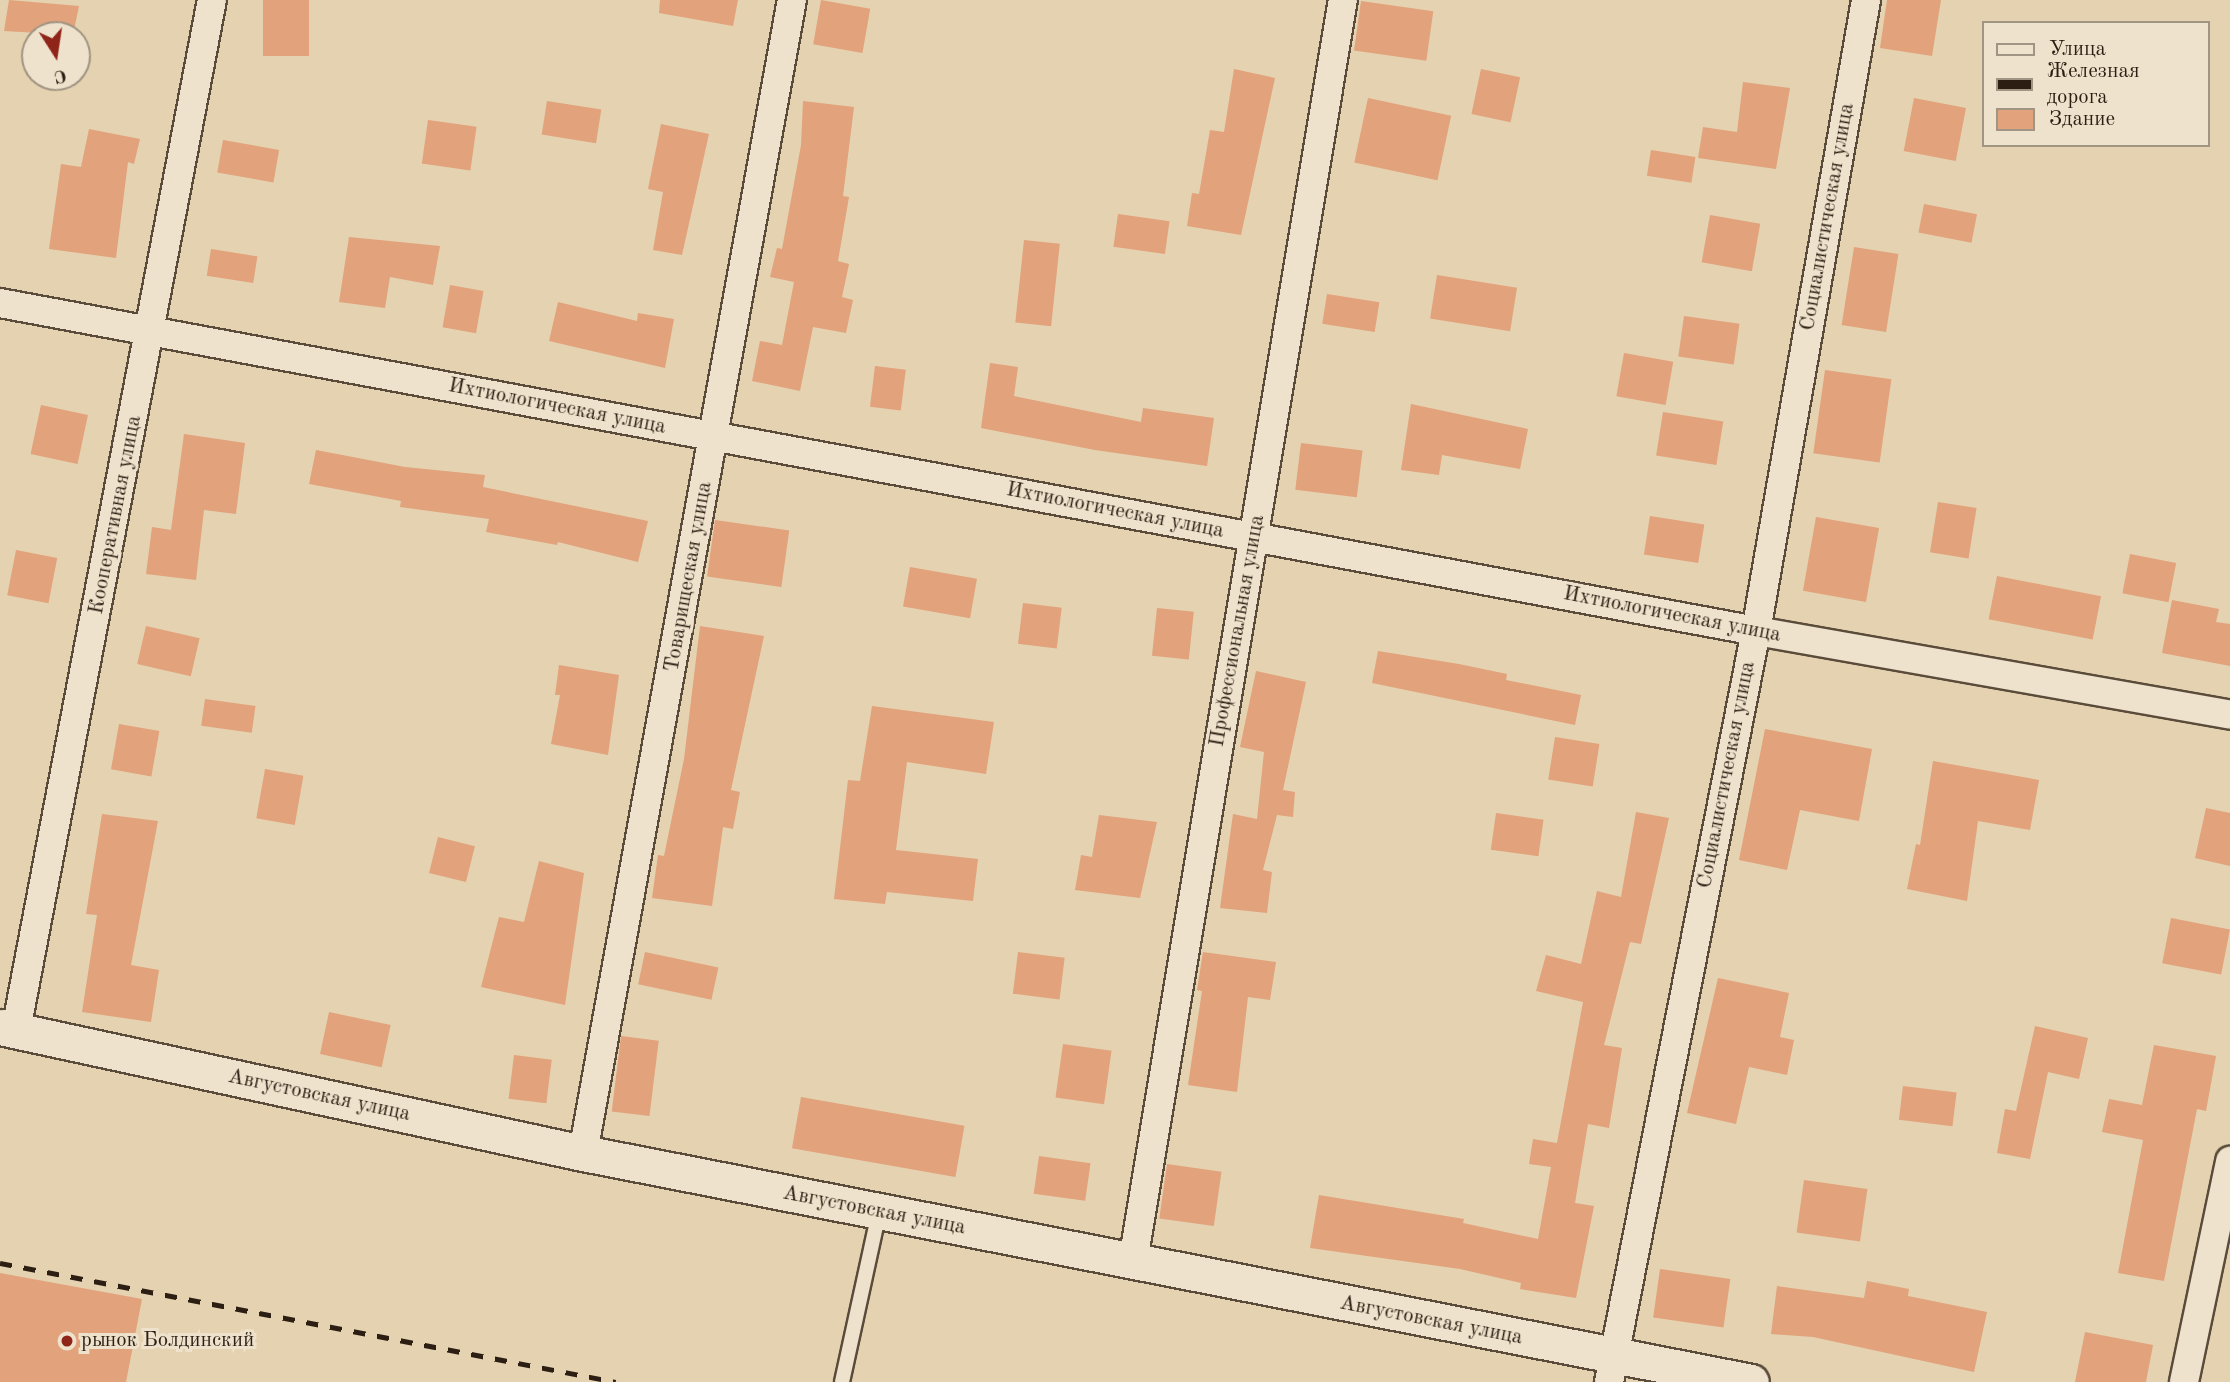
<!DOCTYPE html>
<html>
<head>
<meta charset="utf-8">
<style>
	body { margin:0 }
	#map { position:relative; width:2230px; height:1382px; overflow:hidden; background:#e5d2b0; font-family:"Old Standard TT",serif }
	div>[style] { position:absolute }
	.building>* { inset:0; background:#e1a27c; transform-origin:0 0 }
	.roads { filter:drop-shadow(2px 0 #5a4b3a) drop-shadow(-2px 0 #5a4b3a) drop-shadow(0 2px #5a4b3a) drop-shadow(0 -2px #5a4b3a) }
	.service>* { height:14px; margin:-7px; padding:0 7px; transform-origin:7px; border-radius:7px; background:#eee2cc }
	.minor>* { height:28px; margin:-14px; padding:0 14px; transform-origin:14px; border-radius:14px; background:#eee2cc }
	.tertiary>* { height:35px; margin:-17.5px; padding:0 17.5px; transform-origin:17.5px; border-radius:17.5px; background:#eee2cc }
	.rail>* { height:5px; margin-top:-2.5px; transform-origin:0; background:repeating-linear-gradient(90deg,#2c1e12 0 12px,transparent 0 24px) }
	.dots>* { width:19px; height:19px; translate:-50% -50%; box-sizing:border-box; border:4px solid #eee2cc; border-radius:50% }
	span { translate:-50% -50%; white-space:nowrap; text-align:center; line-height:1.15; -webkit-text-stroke:6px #eee2cc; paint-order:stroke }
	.street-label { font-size:21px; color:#2c1e12 }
	.poi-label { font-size:21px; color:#2c1e12 }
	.left { translate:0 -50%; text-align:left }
	.legend { position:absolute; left:1982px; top:21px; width:228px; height:126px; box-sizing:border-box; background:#eee2cc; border:2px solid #a09482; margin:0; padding:9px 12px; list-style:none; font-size:21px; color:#2c1e12 }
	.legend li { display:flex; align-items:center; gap:14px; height:35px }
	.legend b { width:35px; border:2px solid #a09482 }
	.north { position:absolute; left:21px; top:21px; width:70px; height:70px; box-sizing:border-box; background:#eee2cc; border:2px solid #a09482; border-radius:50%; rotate:168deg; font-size:19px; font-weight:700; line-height:28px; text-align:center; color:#2c1e12 }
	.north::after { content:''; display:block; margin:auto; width:24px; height:32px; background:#8f2418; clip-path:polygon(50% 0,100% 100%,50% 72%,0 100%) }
</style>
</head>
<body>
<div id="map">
	<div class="building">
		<div style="clip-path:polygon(9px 0,79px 6px,73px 35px,4px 31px)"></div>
		<div style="left:263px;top:0;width:46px;height:56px"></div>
		<div style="clip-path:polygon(660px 0,738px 0,733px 26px,659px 13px)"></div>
		<div style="left:821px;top:0;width:50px;height:45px;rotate:10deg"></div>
		<div style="clip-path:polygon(1887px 0,1941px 0,1932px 56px,1880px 48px)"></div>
		<div style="left:1361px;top:1px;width:73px;height:50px;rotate:8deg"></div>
		<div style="clip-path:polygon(1234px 69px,1275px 78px,1241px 235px,1187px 226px,1192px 193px,1199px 194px,1210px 130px,1224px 132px)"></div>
		<div style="left:1481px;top:69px;width:40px;height:46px;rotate:12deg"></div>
		<div style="clip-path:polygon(1743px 82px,1790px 88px,1776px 169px,1698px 158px,1703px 127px,1737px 132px)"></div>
		<div style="left:1368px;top:98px;width:85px;height:66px;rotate:12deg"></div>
		<div style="left:1914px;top:98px;width:53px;height:54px;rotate:11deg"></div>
		<div style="left:547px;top:101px;width:55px;height:34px;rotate:9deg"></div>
		<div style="clip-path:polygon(803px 101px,854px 107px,843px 196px,849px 197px,838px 261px,849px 264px,842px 297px,853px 300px,846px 333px,813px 327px,800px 391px,752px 381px,760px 341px,782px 345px,794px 282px,770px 277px,777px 248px,782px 249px,801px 145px)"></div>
		<div style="left:428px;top:120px;width:49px;height:44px;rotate:8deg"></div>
		<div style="clip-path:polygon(661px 124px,709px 134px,682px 255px,653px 250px,663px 192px,648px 189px)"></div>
		<div style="clip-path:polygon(89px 129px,140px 139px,134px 164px,128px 162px,116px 258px,49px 249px,61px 164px,81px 167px)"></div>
		<div style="left:223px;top:140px;width:57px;height:33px;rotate:10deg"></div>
		<div style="left:1651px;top:150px;width:45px;height:26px;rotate:9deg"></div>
		<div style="left:1924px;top:204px;width:54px;height:29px;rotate:11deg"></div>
		<div style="left:1118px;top:214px;width:52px;height:33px;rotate:8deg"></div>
		<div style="left:1710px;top:215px;width:51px;height:48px;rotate:10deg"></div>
		<div style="clip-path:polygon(349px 237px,440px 246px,433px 285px,390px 277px,385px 308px,339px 302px)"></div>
		<div style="left:1024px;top:240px;width:36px;height:83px;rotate:6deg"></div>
		<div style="left:1854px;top:247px;width:45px;height:79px;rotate:9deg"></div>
		<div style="left:211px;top:249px;width:47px;height:27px;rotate:9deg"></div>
		<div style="left:1437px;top:275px;width:81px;height:44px;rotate:9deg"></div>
		<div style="left:450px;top:285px;width:34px;height:43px;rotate:10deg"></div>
		<div style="left:1327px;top:294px;width:53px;height:30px;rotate:9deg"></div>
		<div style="clip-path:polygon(558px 302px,637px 321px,638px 313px,674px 319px,665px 368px,549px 341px)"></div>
		<div style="left:1684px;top:316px;width:56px;height:41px;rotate:8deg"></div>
		<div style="left:1624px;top:353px;width:50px;height:44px;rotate:10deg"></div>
		<div style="clip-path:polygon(990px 363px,1018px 367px,1014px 396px,1141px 422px,1143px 408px,1214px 418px,1207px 466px,1095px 450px,981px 428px)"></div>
		<div style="left:875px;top:366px;width:31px;height:41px;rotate:7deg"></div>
		<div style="left:1825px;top:370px;width:67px;height:84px;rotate:8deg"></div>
		<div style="clip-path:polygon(1411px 404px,1528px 429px,1520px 469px,1442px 455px,1439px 475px,1401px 470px)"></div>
		<div style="left:41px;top:405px;width:48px;height:50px;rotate:12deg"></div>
		<div style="left:1663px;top:412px;width:61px;height:44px;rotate:9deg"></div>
		<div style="clip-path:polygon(184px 434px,245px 443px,236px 514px,204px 510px,196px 580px,146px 574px,152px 527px,171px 530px)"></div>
		<div style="left:1301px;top:443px;width:62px;height:47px;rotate:7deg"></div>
		<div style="clip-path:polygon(316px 450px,405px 467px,485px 475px,483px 487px,648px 521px,638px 562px,558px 542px,557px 545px,486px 532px,489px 519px,400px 507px,401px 501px,309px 484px)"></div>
		<div style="left:1938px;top:502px;width:39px;height:51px;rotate:9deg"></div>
		<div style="left:1650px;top:516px;width:55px;height:39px;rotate:9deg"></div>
		<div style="left:1816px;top:517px;width:64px;height:75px;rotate:10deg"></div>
		<div style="left:715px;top:520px;width:75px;height:57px;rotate:8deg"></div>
		<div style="left:16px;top:550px;width:42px;height:46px;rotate:11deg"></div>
		<div style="left:2130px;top:554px;width:47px;height:40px;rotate:11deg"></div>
		<div style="left:910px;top:567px;width:68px;height:40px;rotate:10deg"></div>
		<div style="left:1997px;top:576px;width:106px;height:44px;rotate:11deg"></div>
		<div style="clip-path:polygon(2172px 600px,2219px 609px,2216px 622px,2230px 624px,2230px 666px,2162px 653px)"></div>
		<div style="left:1023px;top:603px;width:39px;height:41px;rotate:7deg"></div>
		<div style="left:1157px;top:608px;width:37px;height:48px;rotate:6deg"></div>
		<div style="left:146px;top:626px;width:55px;height:39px;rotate:13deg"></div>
		<div style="clip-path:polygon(700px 626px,764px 636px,731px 790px,740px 792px,733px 829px,723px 827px,712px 906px,652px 898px,658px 855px,664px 856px,684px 759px)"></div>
		<div style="clip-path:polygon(1378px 651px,1459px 664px,1507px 674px,1506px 680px,1581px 695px,1575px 725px,1372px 683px)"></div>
		<div style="clip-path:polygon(559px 665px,619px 675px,608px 755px,551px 744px,560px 695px,555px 695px)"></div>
		<div style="clip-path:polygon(1256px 671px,1306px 682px,1283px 790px,1295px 792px,1293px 817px,1277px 815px,1263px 870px,1272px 872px,1267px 913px,1220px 908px,1233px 814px,1257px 819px,1264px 752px,1240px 747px)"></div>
		<div style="left:205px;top:699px;width:51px;height:27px;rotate:8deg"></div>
		<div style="clip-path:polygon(872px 706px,994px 722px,986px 774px,907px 762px,896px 850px,978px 859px,973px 901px,887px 892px,885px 904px,834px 899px,848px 780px,860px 781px)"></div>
		<div style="left:119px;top:724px;width:41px;height:46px;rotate:10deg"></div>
		<div style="clip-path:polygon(1765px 729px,1872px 749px,1859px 821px,1800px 810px,1787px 870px,1739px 860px)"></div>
		<div style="left:1555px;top:737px;width:45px;height:43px;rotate:9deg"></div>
		<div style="clip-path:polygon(1933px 761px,2039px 780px,2030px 830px,1978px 821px,1967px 901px,1907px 889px,1916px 844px,1920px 845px)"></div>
		<div style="left:265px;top:769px;width:39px;height:50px;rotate:10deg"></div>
		<div style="clip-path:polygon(2206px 808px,2230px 813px,2230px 866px,2195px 858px)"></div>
		<div style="clip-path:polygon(1636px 812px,1669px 818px,1641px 944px,1630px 942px,1604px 1045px,1622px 1048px,1609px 1128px,1588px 1124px,1575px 1203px,1594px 1206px,1576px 1298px,1520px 1289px,1521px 1283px,1460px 1269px,1310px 1248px,1319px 1195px,1464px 1219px,1463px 1223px,1538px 1239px,1551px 1167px,1529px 1164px,1533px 1139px,1557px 1143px,1583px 1002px,1536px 991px,1546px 955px,1581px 964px,1597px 891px,1621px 897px)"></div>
		<div style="left:1496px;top:813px;width:48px;height:37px;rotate:8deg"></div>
		<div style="clip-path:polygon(102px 814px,158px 821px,131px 965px,159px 970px,151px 1022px,82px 1012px,97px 915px,86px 914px)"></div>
		<div style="clip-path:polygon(1099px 815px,1157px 822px,1140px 898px,1075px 890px,1081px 855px,1092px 857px)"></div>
		<div style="left:438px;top:837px;width:38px;height:37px;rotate:14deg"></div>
		<div style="clip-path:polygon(539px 861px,584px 873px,565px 1005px,481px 987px,499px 917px,524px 922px)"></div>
		<div style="left:2171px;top:918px;width:60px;height:46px;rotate:11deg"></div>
		<div style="left:645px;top:952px;width:75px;height:33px;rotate:12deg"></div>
		<div style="left:1018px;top:952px;width:47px;height:42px;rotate:7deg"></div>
		<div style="clip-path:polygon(1203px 952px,1276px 962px,1270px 1000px,1248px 997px,1237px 1092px,1188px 1085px,1202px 991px,1197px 990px)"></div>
		<div style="clip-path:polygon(1718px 978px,1789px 993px,1780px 1037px,1794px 1040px,1787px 1075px,1749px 1067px,1736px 1124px,1687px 1113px)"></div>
		<div style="left:329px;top:1012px;width:63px;height:43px;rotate:12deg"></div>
		<div style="clip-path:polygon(2035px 1026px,2088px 1038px,2079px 1079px,2048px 1072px,2030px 1159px,1997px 1153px,2005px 1109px,2016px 1111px)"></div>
		<div style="left:621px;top:1036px;width:38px;height:76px;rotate:7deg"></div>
		<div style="left:1063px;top:1044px;width:49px;height:54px;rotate:8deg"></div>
		<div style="clip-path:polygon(2154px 1045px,2216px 1056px,2206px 1111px,2197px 1109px,2164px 1281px,2118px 1273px,2143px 1140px,2102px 1132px,2109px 1099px,2142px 1105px)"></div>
		<div style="left:514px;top:1055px;width:38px;height:44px;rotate:7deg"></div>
		<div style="left:1903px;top:1086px;width:54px;height:34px;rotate:7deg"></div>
		<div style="left:801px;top:1097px;width:166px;height:52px;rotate:10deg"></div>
		<div style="left:1039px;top:1156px;width:52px;height:38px;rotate:8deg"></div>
		<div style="left:1167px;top:1164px;width:55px;height:55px;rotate:8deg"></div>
		<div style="left:1804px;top:1180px;width:64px;height:53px;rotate:8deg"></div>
		<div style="left:1660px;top:1269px;width:71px;height:49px;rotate:8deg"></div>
		<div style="clip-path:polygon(0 1273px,142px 1299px,126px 1382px,0 1382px)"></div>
		<div style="clip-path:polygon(1867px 1281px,1909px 1289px,1908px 1296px,1987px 1312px,1974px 1372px,1813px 1337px,1771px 1334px,1777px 1286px,1864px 1298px)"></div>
		<div style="clip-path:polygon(2085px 1332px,2153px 1345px,2146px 1382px,2075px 1382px)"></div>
	</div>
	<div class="roads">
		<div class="service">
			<div style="left:842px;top:1382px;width:173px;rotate:-77.7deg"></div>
		</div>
		<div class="minor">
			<div style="left:0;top:303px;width:1786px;rotate:10.58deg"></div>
			<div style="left:1756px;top:631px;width:481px;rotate:10deg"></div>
			<div style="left:16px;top:1030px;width:1048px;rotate:-79.23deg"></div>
			<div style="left:583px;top:1153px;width:1172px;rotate:-79.73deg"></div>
			<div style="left:1133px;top:1261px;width:1278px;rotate:-80.55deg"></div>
			<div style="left:1609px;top:1382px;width:765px;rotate:-78.93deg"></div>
			<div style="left:1756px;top:631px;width:641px;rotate:-80.11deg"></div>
			<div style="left:2184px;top:1382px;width:226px;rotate:-78.2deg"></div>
		</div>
		<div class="tertiary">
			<div style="left:0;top:1027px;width:596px;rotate:12.2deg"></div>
			<div style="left:583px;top:1153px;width:1190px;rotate:11.09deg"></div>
		</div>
	</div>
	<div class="rail">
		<div style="left:0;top:1263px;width:627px;rotate:10.93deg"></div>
	</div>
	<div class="dots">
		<div style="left:67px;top:1341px;background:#8f2418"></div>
	</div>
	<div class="street-label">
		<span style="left:1828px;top:217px;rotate:-80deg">Социалистическая улица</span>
		<span style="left:557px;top:407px;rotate:11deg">Ихтиологическая улица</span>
		<span style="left:1115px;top:511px;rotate:11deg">Ихтиологическая улица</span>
		<span style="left:116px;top:515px;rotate:-79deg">Кооперативная улица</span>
		<span style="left:689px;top:577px;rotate:-80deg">Товарищеская улица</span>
		<span style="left:1672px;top:615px;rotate:11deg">Ихтиологическая улица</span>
		<span style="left:1238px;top:631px;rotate:-80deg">Профессиональная улица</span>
		<span style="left:1727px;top:775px;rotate:-79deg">Социалистическая улица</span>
		<span style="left:319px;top:1096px;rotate:12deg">Августовская улица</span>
		<span style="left:874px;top:1211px;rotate:11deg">Августовская улица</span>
		<span style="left:1431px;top:1321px;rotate:11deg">Августовская улица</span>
	</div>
	<div class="poi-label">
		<span class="left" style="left:81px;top:1341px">рынок Болдинский</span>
	</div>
	<ul class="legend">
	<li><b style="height:9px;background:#eee2cc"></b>Улица</li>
	<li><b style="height:9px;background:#2c1e12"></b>Железная дорога</li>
	<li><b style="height:19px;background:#e1a27c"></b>Здание</li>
	</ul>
	<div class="north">С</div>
</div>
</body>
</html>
